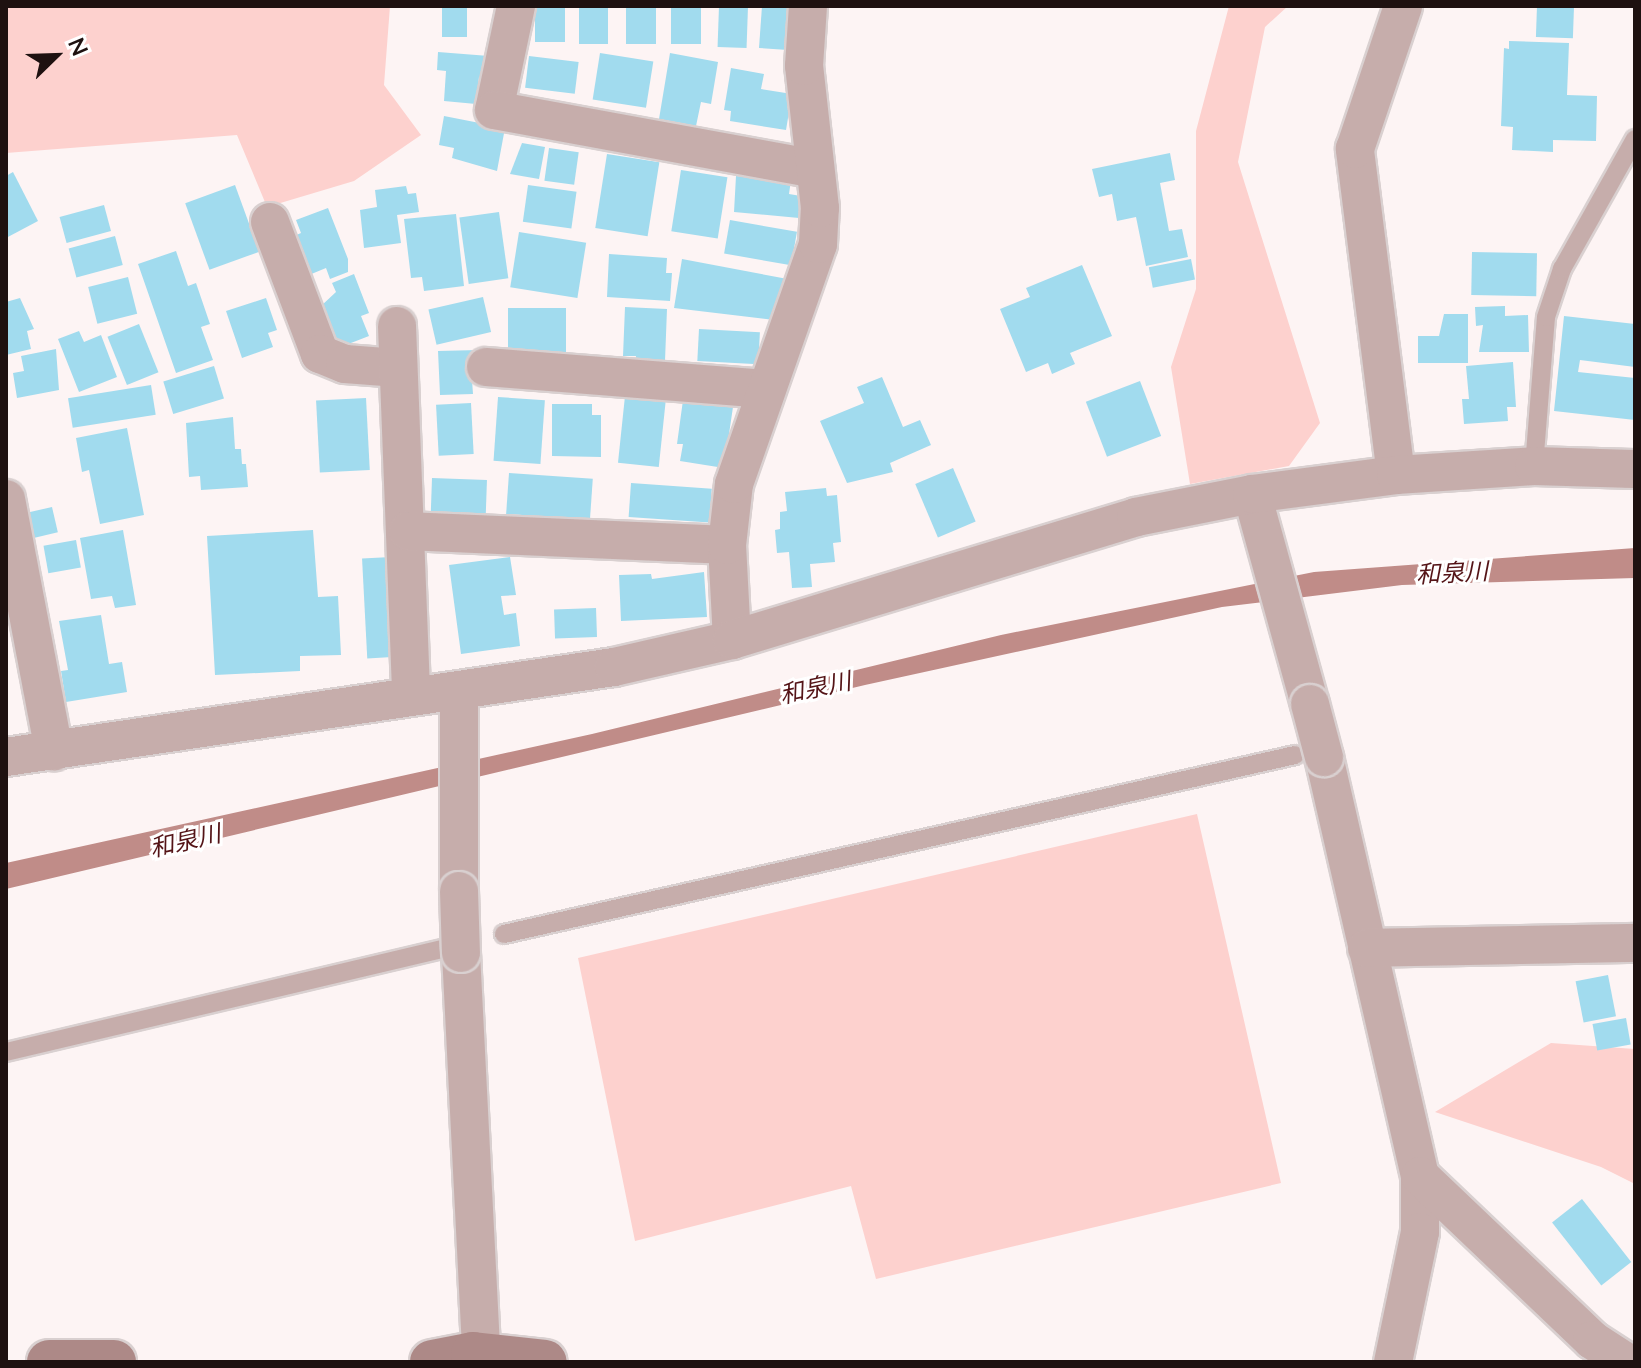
<!DOCTYPE html>
<html>
<head>
<meta charset="utf-8">
<style>
	body { margin:0 }
	#map { position:relative; width:1641px; height:1368px; overflow:hidden; background:#fdf4f4; font-family:Lato,"Noto Sans JP",sans-serif }
	div>[style] { position:absolute }
	.green>* { inset:0; background:#fdd1ce }
	.water>* { inset:0; background:#c08c88 }
	.building>* { inset:0; background:#a1dbee; transform-origin:0 0 }
	.roads { filter:drop-shadow(2px 0 #d9d0d0) drop-shadow(-2px 0 #d9d0d0) drop-shadow(0 2px #d9d0d0) drop-shadow(0 -2px #d9d0d0) }
	.lane>* { height:18px; margin:-9px; padding:0 9px; transform-origin:9px; border-radius:9px; background:#c6adab }
	.street>* { height:38px; margin:-19px; padding:0 19px; transform-origin:19px; border-radius:19px; background:#c6adab }
	.secondary>* { height:44px; margin:-22px; padding:0 22px; transform-origin:22px; border-radius:22px; background:#ad8987 }
	.bridges { filter:drop-shadow(2px 0 #d9d0d0) drop-shadow(-2px 0 #d9d0d0) drop-shadow(0 2px #d9d0d0) drop-shadow(0 -2px #d9d0d0) }
	.street-bridge>* { height:38px; margin:-19px; padding:0 19px; transform-origin:19px; border-radius:19px; background:#c6adab }
	span { translate:-50% -50%; white-space:nowrap; text-align:center; line-height:1.15; -webkit-text-stroke:6px #fff; paint-order:stroke }
	.water-label { font-size:24px; color:#541417; font-style:italic }
	.frame { position:absolute; inset:0; border:8px solid #1e1110; pointer-events:none }
	.north { position:absolute; left:16px; top:16px; width:80px; height:80px; -webkit-text-stroke:6px #fff; paint-order:stroke; rotate:67deg; font-size:22px; font-weight:700; line-height:32px; text-align:center; color:#1e1110 }
	.north::after { content:''; display:block; margin:auto; width:28px; height:36px; background:#1e1110; clip-path:polygon(50% 0,100% 100%,50% 72%,0 100%) }
</style>
</head>
<body>
<div id="map">
	<div class="green">
		<div style="clip-path:polygon(6px 6px,390px 6px,384px 85px,421px 135px,354px 181px,267px 207px,237px 135px,6px 153px)"></div>
		<div style="clip-path:polygon(1229px 6px,1288px 6px,1265px 27px,1238px 162px,1320px 423px,1289px 466px,1190px 484px,1171px 367px,1196px 289px,1196px 131px)"></div>
		<div style="clip-path:polygon(1197px 814px,1281px 1183px,876px 1279px,851px 1186px,635px 1241px,578px 958px)"></div>
		<div style="clip-path:polygon(1551px 1043px,1635px 1049px,1635px 1184px,1601px 1167px,1435px 1112px)"></div>
	</div>
	<div class="water">
		<div style="clip-path:polygon(1635px 548px,1635px 578px,1402px 585px,1222px 607px,865px 685px,6px 889px,6px 863px,592px 734px,1001px 635px,1314px 572px)"></div>
	</div>
	<div class="building">
		<div style="left:442px;top:6px;width:25px;height:31px"></div>
		<div style="left:535px;top:6px;width:30px;height:36px"></div>
		<div style="left:579px;top:6px;width:29px;height:38px"></div>
		<div style="left:626px;top:6px;width:30px;height:38px"></div>
		<div style="left:671px;top:6px;width:30px;height:38px"></div>
		<div style="left:719px;top:6px;width:29px;height:41px;rotate:2deg"></div>
		<div style="clip-path:polygon(762px 6px,796px 7px,788px 50px,759px 48px)"></div>
		<div style="left:1537px;top:6px;width:37px;height:31px;rotate:2deg"></div>
		<div style="clip-path:polygon(1509px 41px,1569px 43px,1567px 95px,1597px 96px,1596px 141px,1553px 140px,1553px 152px,1512px 150px,1513px 127px,1501px 126px,1504px 48px,1509px 49px)"></div>
		<div style="clip-path:polygon(438px 52px,489px 56px,487px 78px,479px 77px,476px 104px,444px 101px,446px 71px,437px 70px)"></div>
		<div style="left:600px;top:53px;width:54px;height:47px;rotate:9deg"></div>
		<div style="clip-path:polygon(670px 53px,718px 62px,711px 104px,701px 102px,696px 126px,659px 119px)"></div>
		<div style="left:529px;top:56px;width:50px;height:32px;rotate:7deg"></div>
		<div style="clip-path:polygon(731px 68px,764px 74px,761px 89px,792px 94px,786px 130px,730px 121px,731px 111px,724px 110px)"></div>
		<div style="clip-path:polygon(444px 116px,505px 128px,497px 171px,452px 158px,454px 148px,439px 145px)"></div>
		<div style="clip-path:polygon(522px 143px,545px 147px,539px 179px,510px 174px)"></div>
		<div style="left:549px;top:148px;width:30px;height:33px;rotate:8deg"></div>
		<div style="clip-path:polygon(1170px 153px,1175px 180px,1160px 183px,1169px 231px,1182px 229px,1188px 257px,1146px 266px,1136px 217px,1117px 221px,1112px 194px,1099px 197px,1092px 169px)"></div>
		<div style="left:607px;top:154px;width:53px;height:75px;rotate:9deg"></div>
		<div style="left:681px;top:170px;width:47px;height:62px;rotate:9deg"></div>
		<div style="clip-path:polygon(13px 172px,38px 221px,6px 238px,6px 176px)"></div>
		<div style="clip-path:polygon(736px 176px,791px 180px,789px 194px,801px 196px,799px 218px,734px 212px)"></div>
		<div style="left:235px;top:185px;width:71px;height:53px;rotate:70deg"></div>
		<div style="left:528px;top:185px;width:49px;height:37px;rotate:8deg"></div>
		<div style="clip-path:polygon(406px 186px,408px 194px,416px 193px,419px 212px,397px 215px,401px 243px,364px 248px,360px 210px,377px 207px,375px 190px)"></div>
		<div style="left:104px;top:205px;width:27px;height:46px;rotate:75deg"></div>
		<div style="clip-path:polygon(328px 208px,348px 259px,348px 272px,330px 279px,326px 268px,309px 275px,294px 236px,301px 233px,296px 220px)"></div>
		<div style="left:499px;top:212px;width:67px;height:40px;rotate:82deg"></div>
		<div style="clip-path:polygon(456px 214px,464px 286px,424px 291px,422px 277px,411px 278px,404px 219px)"></div>
		<div style="left:730px;top:220px;width:68px;height:34px;rotate:10deg"></div>
		<div style="left:519px;top:232px;width:68px;height:56px;rotate:9deg"></div>
		<div style="left:115px;top:236px;width:30px;height:48px;rotate:75deg"></div>
		<div style="clip-path:polygon(176px 251px,188px 286px,196px 283px,210px 324px,201px 327px,213px 360px,176px 373px,138px 264px)"></div>
		<div style="left:1472px;top:252px;width:65px;height:43px;rotate:1deg"></div>
		<div style="clip-path:polygon(609px 254px,667px 258px,666px 273px,672px 273px,670px 301px,607px 297px)"></div>
		<div style="clip-path:polygon(682px 259px,793px 280px,774px 320px,674px 308px)"></div>
		<div style="left:1191px;top:259px;width:21px;height:43px;rotate:79deg"></div>
		<div style="clip-path:polygon(1082px 265px,1112px 336px,1070px 353px,1075px 364px,1052px 374px,1048px 363px,1026px 372px,1000px 309px,1030px 297px,1026px 288px)"></div>
		<div style="clip-path:polygon(354px 274px,369px 313px,361px 316px,369px 336px,338px 348px,321px 306px,336px 292px,332px 283px)"></div>
		<div style="left:128px;top:277px;width:38px;height:41px;rotate:76deg"></div>
		<div style="left:483px;top:297px;width:36px;height:56px;rotate:77deg"></div>
		<div style="clip-path:polygon(20px 298px,34px 329px,27px 331px,31px 349px,6px 355px,6px 302px)"></div>
		<div style="clip-path:polygon(266px 298px,277px 330px,268px 333px,273px 347px,242px 358px,226px 311px)"></div>
		<div style="clip-path:polygon(1505px 306px,1505px 316px,1528px 315px,1529px 352px,1479px 352px,1483px 325px,1476px 326px,1475px 307px)"></div>
		<div style="clip-path:polygon(625px 307px,667px 309px,665px 361px,655px 361px,655px 368px,635px 367px,636px 356px,623px 356px)"></div>
		<div style="left:508px;top:308px;width:58px;height:48px"></div>
		<div style="clip-path:polygon(1444px 314px,1468px 314px,1468px 363px,1418px 363px,1418px 336px,1439px 336px)"></div>
		<div style="clip-path:polygon(1564px 316px,1635px 324px,1635px 367px,1580px 360px,1578px 372px,1635px 378px,1635px 420px,1554px 411px)"></div>
		<div style="left:139px;top:324px;width:52px;height:34px;rotate:68deg"></div>
		<div style="left:699px;top:329px;width:61px;height:32px;rotate:3deg"></div>
		<div style="clip-path:polygon(79px 331px,84px 342px,101px 335px,117px 377px,79px 392px,58px 339px)"></div>
		<div style="clip-path:polygon(56px 349px,59px 390px,17px 398px,13px 373px,24px 371px,21px 356px)"></div>
		<div style="clip-path:polygon(479px 350px,480px 379px,472px 380px,473px 394px,440px 395px,438px 351px)"></div>
		<div style="clip-path:polygon(1513px 362px,1516px 407px,1507px 407px,1508px 421px,1464px 424px,1462px 399px,1469px 399px,1466px 366px)"></div>
		<div style="left:214px;top:366px;width:34px;height:53px;rotate:73deg"></div>
		<div style="clip-path:polygon(882px 377px,903px 427px,920px 420px,931px 445px,890px 463px,893px 472px,847px 483px,820px 421px,864px 403px,857px 387px)"></div>
		<div style="left:1140px;top:381px;width:59px;height:58px;rotate:69deg"></div>
		<div style="left:151px;top:385px;width:30px;height:84px;rotate:81deg"></div>
		<div style="left:625px;top:396px;width:41px;height:67px;rotate:6deg"></div>
		<div style="left:498px;top:397px;width:47px;height:64px;rotate:4deg"></div>
		<div style="left:366px;top:398px;width:72px;height:50px;rotate:87deg"></div>
		<div style="clip-path:polygon(683px 400px,733px 407px,724px 468px,680px 461px,683px 444px,677px 444px)"></div>
		<div style="left:471px;top:403px;width:51px;height:35px;rotate:87deg"></div>
		<div style="clip-path:polygon(552px 404px,592px 404px,592px 415px,601px 415px,601px 457px,552px 456px)"></div>
		<div style="clip-path:polygon(233px 417px,235px 449px,241px 449px,242px 464px,246px 464px,248px 487px,201px 490px,200px 476px,189px 477px,186px 423px)"></div>
		<div style="clip-path:polygon(127px 428px,144px 515px,100px 524px,89px 470px,82px 472px,76px 438px)"></div>
		<div style="left:953px;top:468px;width:58px;height:41px;rotate:67deg"></div>
		<div style="left:509px;top:473px;width:84px;height:41px;rotate:4deg"></div>
		<div style="left:432px;top:478px;width:55px;height:40px;rotate:2deg"></div>
		<div style="left:631px;top:483px;width:81px;height:34px;rotate:4deg"></div>
		<div style="clip-path:polygon(826px 488px,827px 496px,837px 495px,841px 542px,833px 543px,835px 562px,810px 564px,812px 587px,792px 588px,789px 552px,777px 553px,775px 530px,780px 529px,780px 512px,787px 511px,785px 492px)"></div>
		<div style="left:52px;top:507px;width:26px;height:27px;rotate:77deg"></div>
		<div style="clip-path:polygon(123px 530px,136px 605px,115px 608px,112px 596px,91px 599px,80px 538px)"></div>
		<div style="clip-path:polygon(313px 530px,318px 597px,338px 596px,341px 655px,300px 656px,300px 671px,215px 675px,207px 536px)"></div>
		<div style="left:76px;top:540px;width:28px;height:33px;rotate:80deg"></div>
		<div style="left:391px;top:557px;width:100px;height:29px;rotate:87deg"></div>
		<div style="clip-path:polygon(510px 557px,516px 595px,501px 596px,504px 615px,516px 613px,520px 646px,461px 654px,449px 565px)"></div>
		<div style="clip-path:polygon(704px 572px,707px 617px,621px 621px,619px 575px,651px 574px,652px 579px)"></div>
		<div style="left:596px;top:608px;width:29px;height:42px;rotate:88deg"></div>
		<div style="clip-path:polygon(101px 615px,109px 664px,122px 662px,127px 692px,66px 702px,61px 671px,68px 670px,59px 621px)"></div>
		<div style="left:1608px;top:975px;width:42px;height:33px;rotate:79deg"></div>
		<div style="left:1626px;top:1018px;width:27px;height:34px;rotate:80deg"></div>
		<div style="left:1582px;top:1199px;width:80px;height:38px;rotate:52deg"></div>
	</div>
	<div class="roads">
		<div class="lane">
			<div style="left:1534px;top:466px;width:149px;rotate:-85.4deg"></div>
			<div style="left:1546px;top:317px;width:51px;rotate:-71.6deg"></div>
			<div style="left:1562px;top:269px;width:149px;rotate:-60.7deg"></div>
			<div style="left:504px;top:934px;width:811px;rotate:-12.75deg"></div>
			<div style="left:6px;top:1052px;width:451px;rotate:-13.3deg"></div>
		</div>
		<div class="street">
			<div style="left:516px;top:6px;width:106px;rotate:101.9deg"></div>
			<div style="left:494px;top:110px;width:322px;rotate:10.4deg"></div>
			<div style="left:270px;top:222px;width:141px;rotate:69.3deg"></div>
			<div style="left:320px;top:354px;width:27px;rotate:22deg"></div>
			<div style="left:345px;top:364px;width:53px;rotate:4.3deg"></div>
			<div style="left:397px;top:326px;width:369px;rotate:87.8deg"></div>
			<div style="left:486px;top:367px;width:281px;rotate:4.5deg"></div>
			<div style="left:1396px;top:475px;width:329px;rotate:-97.2deg"></div>
			<div style="left:1355px;top:149px;width:151px;rotate:-71.4deg"></div>
			<div style="left:1252px;top:494px;width:218px;rotate:74.6deg"></div>
			<div style="left:6px;top:499px;width:257px;rotate:79.2deg"></div>
			<div style="left:408px;top:531px;width:319px;rotate:2.5deg"></div>
			<div style="left:732px;top:640px;width:95px;rotate:-93deg"></div>
			<div style="left:727px;top:545px;width:61px;rotate:-83.5deg"></div>
			<div style="left:734px;top:484px;width:254px;rotate:-70.7deg"></div>
			<div style="left:818px;top:244px;width:36px;rotate:-87deg"></div>
			<div style="left:820px;top:208px;width:143px;rotate:-96.4deg"></div>
			<div style="left:804px;top:66px;width:60px;rotate:-86.2deg"></div>
			<div style="left:459px;top:691px;width:200px;rotate:90deg"></div>
			<div style="left:6px;top:757px;width:615px;rotate:-8.42deg"></div>
			<div style="left:614px;top:667px;width:121px;rotate:-12.9deg"></div>
			<div style="left:732px;top:640px;width:422px;rotate:-16.9deg"></div>
			<div style="left:1136px;top:517px;width:118px;rotate:-11.2deg"></div>
			<div style="left:1252px;top:494px;width:145px;rotate:-7.5deg"></div>
			<div style="left:1396px;top:475px;width:138px;rotate:-3.7deg"></div>
			<div style="left:1534px;top:466px;width:101px;rotate:1.7deg"></div>
			<div style="left:1324px;top:757px;width:430px;rotate:77.1deg"></div>
			<div style="left:1420px;top:1176px;width:56px;rotate:90deg"></div>
			<div style="left:1420px;top:1232px;width:133px;rotate:101.7deg"></div>
			<div style="left:1367px;top:948px;width:268px;rotate:-1.1deg"></div>
			<div style="left:461px;top:953px;width:410px;rotate:87.1deg"></div>
			<div style="left:1420px;top:1176px;width:238px;rotate:43.6deg"></div>
			<div style="left:1592px;top:1340px;width:40px;rotate:32.9deg"></div>
		</div>
		<div class="secondary">
			<div style="left:49px;top:1362px;width:65px"></div>
			<div style="left:432px;top:1362px;width:42px;rotate:-11deg"></div>
			<div style="left:473px;top:1354px;width:72px;rotate:6.3deg"></div>
		</div>
	</div>
	<div class="bridges">
		<div class="street-bridge">
			<div style="left:1310px;top:704px;width:55px;rotate:75.2deg"></div>
			<div style="left:459px;top:891px;width:62px;rotate:88.2deg"></div>
		</div>
	</div>
	<div class="water-label">
		<span style="left:1452px;top:572px;rotate:-3deg">和泉川</span>
		<span style="left:815px;top:687px;rotate:-12deg">和泉川</span>
		<span style="left:185px;top:840px;rotate:-13deg">和泉川</span>
	</div>
	<div class="frame"></div>
	<div class="north">N</div>
</div>
</body>
</html>
